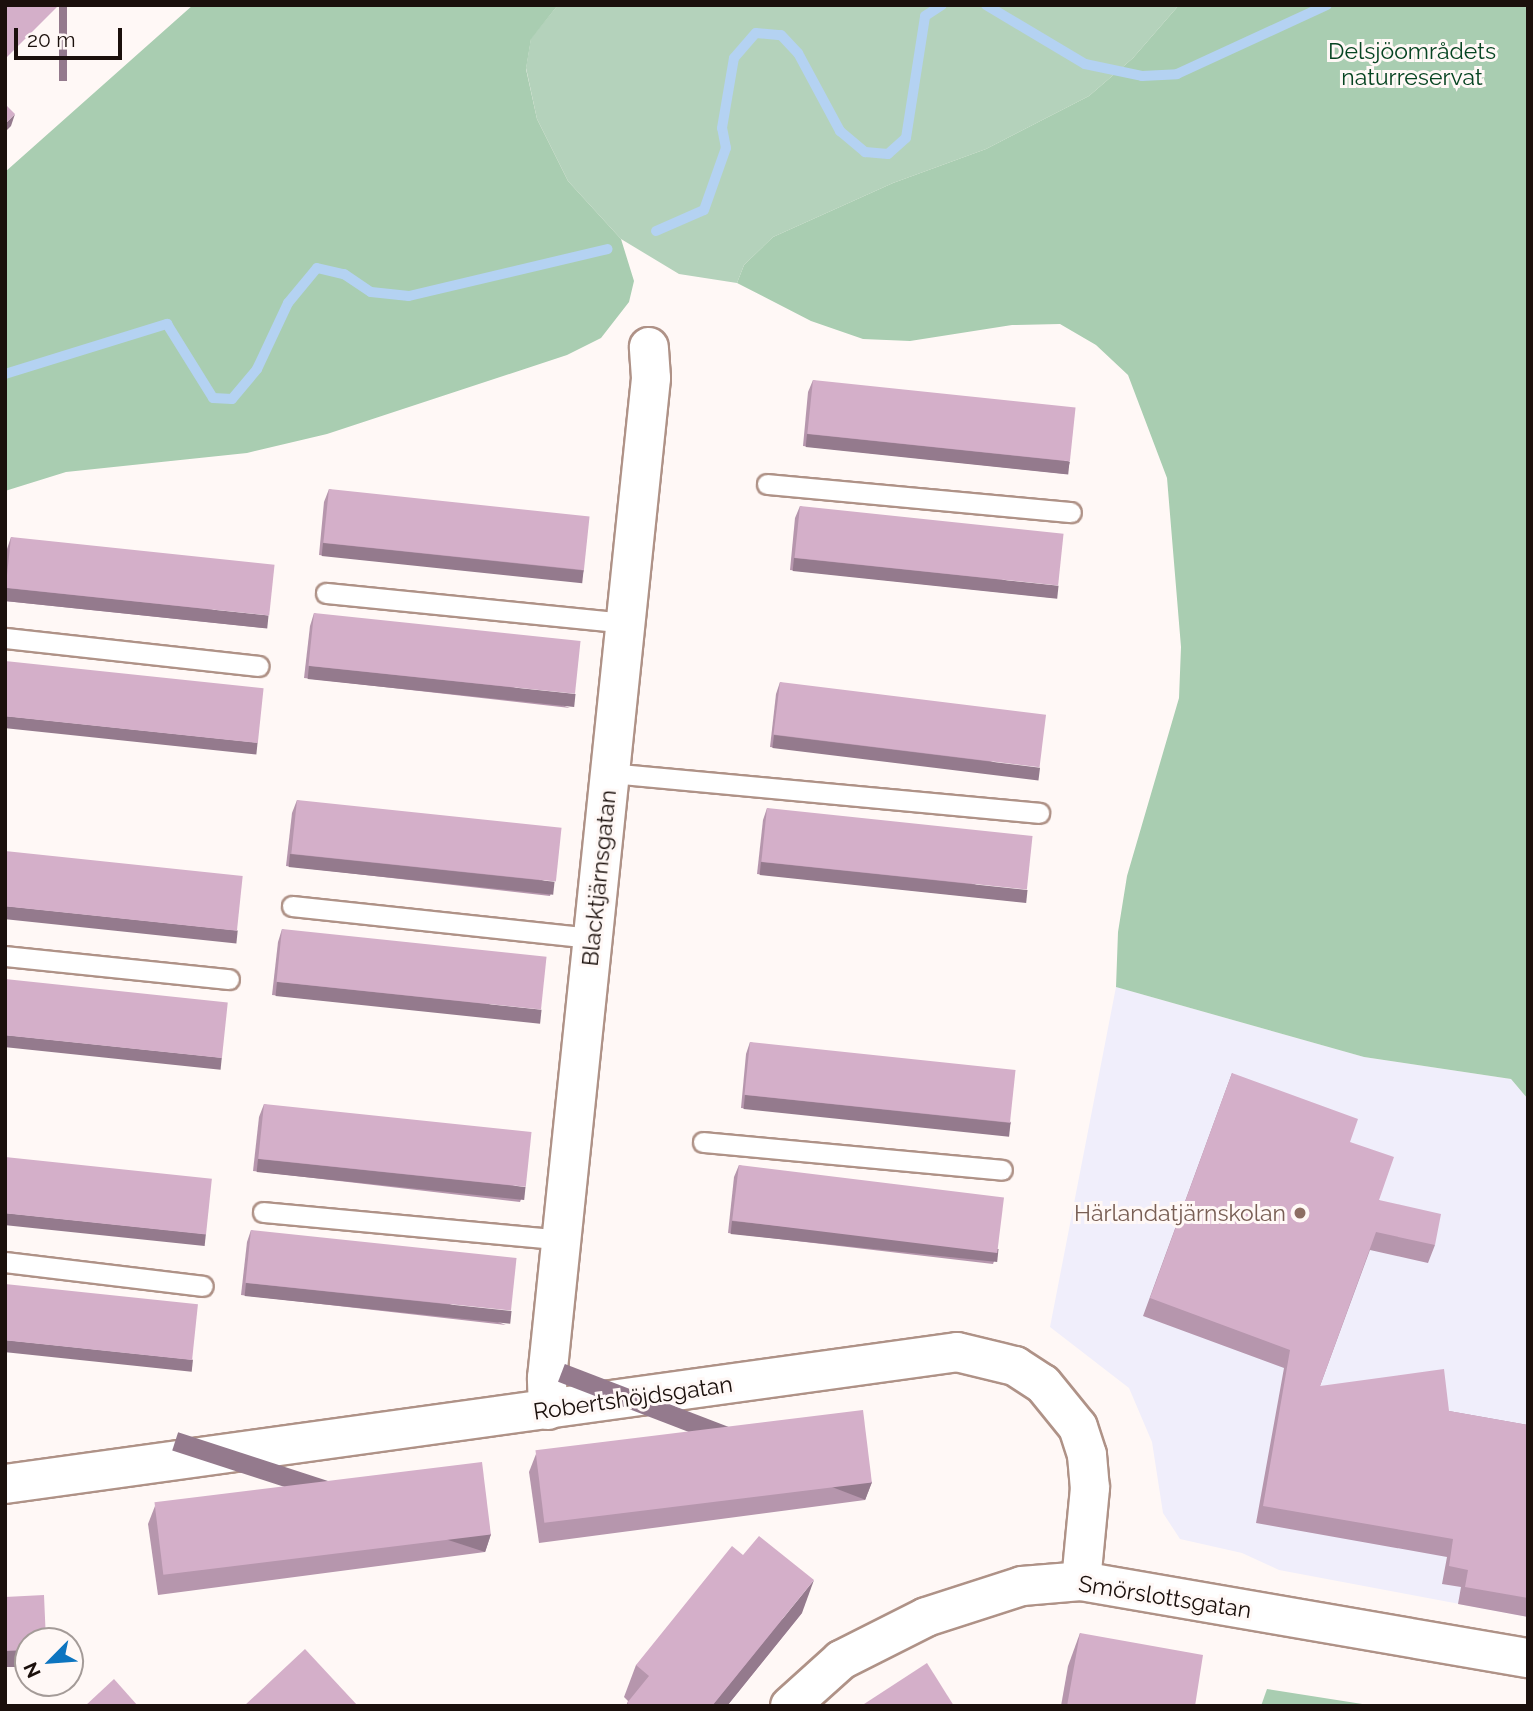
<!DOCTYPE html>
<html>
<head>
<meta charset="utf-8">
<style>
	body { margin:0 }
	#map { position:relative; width:1533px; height:1711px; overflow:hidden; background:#fff8f6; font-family:Raleway,sans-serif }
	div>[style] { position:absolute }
	.education>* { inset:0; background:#f0eefb }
	.green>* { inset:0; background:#b4d2bb }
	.forest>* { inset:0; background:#a9cdb1 }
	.stream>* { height:10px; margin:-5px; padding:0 5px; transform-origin:5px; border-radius:5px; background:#b4d2f2 }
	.roads { filter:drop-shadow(2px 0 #af9287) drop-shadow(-2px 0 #af9287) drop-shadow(0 2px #af9287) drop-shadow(0 -2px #af9287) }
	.lane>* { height:19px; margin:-9.5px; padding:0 9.5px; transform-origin:9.5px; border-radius:9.5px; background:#fff }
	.street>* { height:38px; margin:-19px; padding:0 19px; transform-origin:19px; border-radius:19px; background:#fff }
	.wall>* { inset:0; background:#b696ad }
	.shaded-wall>* { inset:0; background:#947a8d; transform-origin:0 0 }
	.building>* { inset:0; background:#d4afc9; transform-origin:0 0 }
	.dots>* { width:19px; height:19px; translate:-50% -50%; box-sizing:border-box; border:4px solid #fff8f6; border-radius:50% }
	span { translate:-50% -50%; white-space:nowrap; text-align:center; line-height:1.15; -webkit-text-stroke:6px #fff8f6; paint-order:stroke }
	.park-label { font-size:23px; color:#064421 }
	.street-label { font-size:23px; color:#1b100c }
	.education-label { font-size:23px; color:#785e54 }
	.right { translate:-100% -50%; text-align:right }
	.frame { position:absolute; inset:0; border:7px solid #1b100c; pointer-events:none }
	.north { position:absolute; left:14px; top:1627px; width:70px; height:70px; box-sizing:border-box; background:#fff8f6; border:2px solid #a49b98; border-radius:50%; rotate:245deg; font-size:19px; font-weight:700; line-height:28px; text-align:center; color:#1b100c }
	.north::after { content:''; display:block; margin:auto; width:24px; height:32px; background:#0d75c0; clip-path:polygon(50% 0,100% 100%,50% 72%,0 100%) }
	.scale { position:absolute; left:14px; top:28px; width:108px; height:32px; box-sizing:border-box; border:4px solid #1b100c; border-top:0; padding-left:9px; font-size:21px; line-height:24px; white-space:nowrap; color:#1b100c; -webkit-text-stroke:5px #fff8f6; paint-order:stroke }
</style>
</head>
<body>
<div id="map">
	<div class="education">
		<div style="clip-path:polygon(1116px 987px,1364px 1057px,1511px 1079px,1528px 1099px,1528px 1617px,1279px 1570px,1242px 1553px,1180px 1539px,1163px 1513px,1152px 1442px,1129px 1388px,1050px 1327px)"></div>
	</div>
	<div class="green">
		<div style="clip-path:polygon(558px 5px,1179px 5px,1133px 58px,1089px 96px,986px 149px,893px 183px,773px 237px,744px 265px,737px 283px,679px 274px,621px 239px,568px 181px,537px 119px,526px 68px,531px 38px)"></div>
	</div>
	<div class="forest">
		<div style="clip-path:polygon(193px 5px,558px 5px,531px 39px,526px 69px,537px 119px,568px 181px,621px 239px,634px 281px,629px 302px,601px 338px,567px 355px,327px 434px,247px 453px,66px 472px,5px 491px,5px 172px)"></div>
		<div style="clip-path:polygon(1179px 5px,1528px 5px,1528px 1099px,1511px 1079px,1364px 1057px,1116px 987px,1118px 932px,1127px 876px,1179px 698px,1181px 647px,1167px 478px,1128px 375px,1096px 345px,1060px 324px,1012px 325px,910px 341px,863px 339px,811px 321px,737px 283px,744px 265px,773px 237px,893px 183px,986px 149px,1089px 96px,1133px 58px)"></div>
		<div style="clip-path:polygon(1267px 1689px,1375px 1706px,1261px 1706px)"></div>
	</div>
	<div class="stream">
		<div style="left:986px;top:5px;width:115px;rotate:30.8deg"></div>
		<div style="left:1085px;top:64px;width:58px;rotate:11.9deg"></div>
		<div style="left:1142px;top:76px;width:35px;rotate:-3deg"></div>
		<div style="left:1177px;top:74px;width:165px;rotate:-24.7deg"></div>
		<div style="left:656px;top:231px;width:52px;rotate:-23.6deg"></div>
		<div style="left:704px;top:210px;width:66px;rotate:-70.5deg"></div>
		<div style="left:726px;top:148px;width:20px;rotate:-101deg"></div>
		<div style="left:722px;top:128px;width:71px;rotate:-80.3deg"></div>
		<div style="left:734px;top:58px;width:33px;rotate:-49deg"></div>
		<div style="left:756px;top:33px;width:25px;rotate:5deg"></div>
		<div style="left:781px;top:35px;width:25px;rotate:47deg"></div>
		<div style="left:798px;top:53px;width:89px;rotate:61.7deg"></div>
		<div style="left:840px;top:131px;width:33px;rotate:40deg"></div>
		<div style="left:865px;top:152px;width:23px;rotate:5deg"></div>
		<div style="left:888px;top:154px;width:24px;rotate:-42deg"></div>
		<div style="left:906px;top:138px;width:123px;rotate:-81.1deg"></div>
		<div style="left:925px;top:16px;width:20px;rotate:-33deg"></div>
		<div style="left:5px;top:374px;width:170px;rotate:-17.2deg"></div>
		<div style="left:167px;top:324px;width:87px;rotate:58.1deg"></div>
		<div style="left:213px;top:398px;width:19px;rotate:3deg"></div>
		<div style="left:232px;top:399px;width:39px;rotate:-50deg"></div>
		<div style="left:257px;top:369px;width:73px;rotate:-64.8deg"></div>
		<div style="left:288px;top:303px;width:45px;rotate:-50.4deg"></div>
		<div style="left:317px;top:268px;width:28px;rotate:13deg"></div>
		<div style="left:344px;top:274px;width:32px;rotate:34deg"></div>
		<div style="left:371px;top:292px;width:38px;rotate:6deg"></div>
		<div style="left:409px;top:296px;width:204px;rotate:-13.3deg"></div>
	</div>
	<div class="roads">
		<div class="lane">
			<div style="left:767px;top:484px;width:305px;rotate:5.3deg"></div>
			<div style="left:326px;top:593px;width:301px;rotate:5.7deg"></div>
			<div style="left:5px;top:638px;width:255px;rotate:6.3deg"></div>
			<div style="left:610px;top:773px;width:431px;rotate:5.3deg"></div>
			<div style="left:292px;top:906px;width:303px;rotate:6.1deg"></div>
			<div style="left:5px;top:956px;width:225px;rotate:5.9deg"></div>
			<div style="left:703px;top:1142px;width:300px;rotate:5.3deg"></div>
			<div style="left:263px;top:1212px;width:300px;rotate:5.3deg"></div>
			<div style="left:5px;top:1262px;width:199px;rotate:6.9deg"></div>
		</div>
		<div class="street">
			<div style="left:548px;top:1410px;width:32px;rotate:-92deg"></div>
			<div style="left:547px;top:1378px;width:1005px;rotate:-84.06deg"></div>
			<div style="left:651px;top:378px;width:31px;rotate:-94deg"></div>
			<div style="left:5px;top:1484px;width:961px;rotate:-7.89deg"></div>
			<div style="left:957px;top:1352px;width:60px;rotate:13.6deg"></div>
			<div style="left:1015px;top:1366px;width:33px;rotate:33deg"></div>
			<div style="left:1043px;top:1384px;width:55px;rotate:50.9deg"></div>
			<div style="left:1078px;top:1427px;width:29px;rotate:72deg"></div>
			<div style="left:1087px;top:1455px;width:33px;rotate:85deg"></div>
			<div style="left:1090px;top:1488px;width:93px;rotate:95.5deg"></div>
			<div style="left:790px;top:1706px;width:69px;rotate:-42deg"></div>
			<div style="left:841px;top:1660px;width:95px;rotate:-26.8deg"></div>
			<div style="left:926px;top:1617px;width:101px;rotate:-17.9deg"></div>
			<div style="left:1022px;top:1586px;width:59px;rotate:-4.8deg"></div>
			<div style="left:1081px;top:1581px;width:454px;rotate:9.8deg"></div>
		</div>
	</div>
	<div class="wall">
		<div style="clip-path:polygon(813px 380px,1070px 462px,1066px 474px,803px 446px,808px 392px)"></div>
		<div style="clip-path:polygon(329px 489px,584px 570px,580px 582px,319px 555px,324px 502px)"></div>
		<div style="clip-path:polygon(800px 506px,1054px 598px,790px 570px,795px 518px)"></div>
		<div style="clip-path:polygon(11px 537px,264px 628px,5px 601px,5px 564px,7px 549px)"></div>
		<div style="clip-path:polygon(314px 613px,570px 708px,304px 678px,310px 626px)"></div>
		<div style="clip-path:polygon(780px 682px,1036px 778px,770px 747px,776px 694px)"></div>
		<div style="clip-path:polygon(297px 800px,554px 884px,550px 896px,286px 866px,292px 813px)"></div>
		<div style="clip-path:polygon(767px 808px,1023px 902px,757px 874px,763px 820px)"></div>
		<div style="clip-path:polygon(282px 929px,538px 1022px,272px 995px,278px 942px)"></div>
		<div style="clip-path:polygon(750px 1042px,1011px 1122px,1007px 1134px,741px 1108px,746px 1054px)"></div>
		<div style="clip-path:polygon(1232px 1073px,1379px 1200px,1435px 1245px,1428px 1263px,1370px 1250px,1320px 1386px,1449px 1411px,1528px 1425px,1528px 1617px,1458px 1604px,1461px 1587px,1442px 1584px,1447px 1557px,1256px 1523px,1284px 1368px,1143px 1316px)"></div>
		<div style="clip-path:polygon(264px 1104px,525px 1189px,520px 1202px,253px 1171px,259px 1117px)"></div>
		<div style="clip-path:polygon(739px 1165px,998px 1251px,993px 1264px,728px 1233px,734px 1177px)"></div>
		<div style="clip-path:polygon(251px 1230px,506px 1325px,241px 1295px,247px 1242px)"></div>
		<div style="clip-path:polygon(536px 1454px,872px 1482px,865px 1500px,539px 1543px,529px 1472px)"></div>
		<div style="clip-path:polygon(155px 1506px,491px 1534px,485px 1552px,158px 1595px,148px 1524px)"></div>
		<div style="clip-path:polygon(802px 1613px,727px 1706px,626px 1706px,628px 1701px,624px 1697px,636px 1665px)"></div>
		<div style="clip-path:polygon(1080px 1633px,1195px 1706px,1061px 1706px,1068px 1666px)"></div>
	</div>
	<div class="shaded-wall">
		<div style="left:59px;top:5px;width:8px;height:76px"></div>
		<div style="clip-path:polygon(15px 114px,11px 126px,5px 132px,5px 124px)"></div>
		<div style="left:807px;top:434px;width:264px;height:13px;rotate:6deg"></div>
		<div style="left:323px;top:543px;width:262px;height:13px;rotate:6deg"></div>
		<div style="left:794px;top:558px;width:266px;height:13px;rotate:6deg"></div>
		<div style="left:6px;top:588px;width:264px;height:13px;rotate:6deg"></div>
		<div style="left:309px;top:666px;width:268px;height:13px;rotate:6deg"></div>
		<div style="left:5px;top:716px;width:254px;height:12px;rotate:6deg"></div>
		<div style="left:774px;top:735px;width:268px;height:13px;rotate:7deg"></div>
		<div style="left:290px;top:854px;width:266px;height:13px;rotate:6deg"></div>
		<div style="left:761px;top:862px;width:268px;height:13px;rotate:6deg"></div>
		<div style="left:5px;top:906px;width:234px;height:13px;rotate:6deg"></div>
		<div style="left:277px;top:982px;width:266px;height:14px;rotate:6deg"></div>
		<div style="left:5px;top:1035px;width:218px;height:12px;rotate:6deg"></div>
		<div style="left:745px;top:1095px;width:267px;height:14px;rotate:6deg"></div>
		<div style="left:258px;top:1159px;width:269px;height:13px;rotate:6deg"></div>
		<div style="left:5px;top:1213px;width:202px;height:12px;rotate:6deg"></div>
		<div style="left:732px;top:1221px;width:268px;height:13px;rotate:6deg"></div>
		<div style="left:246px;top:1283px;width:267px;height:13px;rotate:6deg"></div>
		<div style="left:5px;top:1340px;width:189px;height:12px;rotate:6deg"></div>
		<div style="left:872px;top:1482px;width:19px;height:329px;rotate:111deg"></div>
		<div style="left:491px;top:1534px;width:19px;height:329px;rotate:108deg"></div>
		<div style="clip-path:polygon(814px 1580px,802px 1613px,727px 1706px,712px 1706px)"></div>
		<div style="left:28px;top:1650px;width:17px;height:23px;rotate:90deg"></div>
	</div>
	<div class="building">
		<div style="clip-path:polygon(5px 5px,59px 5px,5px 59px)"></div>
		<div style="clip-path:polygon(5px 104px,15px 114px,5px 124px)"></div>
		<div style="left:813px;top:380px;width:264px;height:54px;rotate:6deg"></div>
		<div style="left:329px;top:489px;width:262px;height:54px;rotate:6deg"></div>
		<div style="left:800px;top:506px;width:265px;height:52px;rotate:6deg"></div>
		<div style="left:11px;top:537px;width:265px;height:51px;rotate:6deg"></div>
		<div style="left:314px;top:613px;width:268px;height:53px;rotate:6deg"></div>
		<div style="left:5px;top:661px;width:260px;height:55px;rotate:6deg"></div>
		<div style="left:780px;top:682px;width:268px;height:53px;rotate:7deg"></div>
		<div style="left:297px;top:800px;width:266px;height:54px;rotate:6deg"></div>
		<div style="left:767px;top:808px;width:267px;height:54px;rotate:6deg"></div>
		<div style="left:5px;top:851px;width:239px;height:55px;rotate:6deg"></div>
		<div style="left:282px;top:929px;width:266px;height:53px;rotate:6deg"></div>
		<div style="left:5px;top:979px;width:224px;height:56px;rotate:6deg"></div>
		<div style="left:750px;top:1042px;width:267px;height:53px;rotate:6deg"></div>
		<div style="clip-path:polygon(1232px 1073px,1358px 1119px,1350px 1142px,1394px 1157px,1379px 1200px,1441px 1214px,1435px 1245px,1376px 1232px,1320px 1386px,1444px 1369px,1449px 1411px,1528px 1425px,1528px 1598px,1465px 1587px,1468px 1570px,1449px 1566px,1453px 1539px,1263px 1506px,1290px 1350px,1150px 1298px)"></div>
		<div style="left:264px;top:1104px;width:269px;height:55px;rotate:6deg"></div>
		<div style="left:5px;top:1157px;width:208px;height:56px;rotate:6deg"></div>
		<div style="left:739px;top:1165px;width:267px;height:56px;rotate:7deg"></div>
		<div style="left:251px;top:1230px;width:267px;height:53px;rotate:6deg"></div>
		<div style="left:5px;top:1284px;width:194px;height:56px;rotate:6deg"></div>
		<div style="left:863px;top:1410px;width:73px;height:330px;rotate:83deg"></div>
		<div style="left:482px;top:1462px;width:73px;height:330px;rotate:83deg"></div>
		<div style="clip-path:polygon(759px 1536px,814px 1580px,712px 1706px,631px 1706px,627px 1703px,649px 1676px,636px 1665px,732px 1546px,743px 1555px)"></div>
		<div style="clip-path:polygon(44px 1595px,46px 1641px,28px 1641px,28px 1650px,5px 1651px,5px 1597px)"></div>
		<div style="clip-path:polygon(1080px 1633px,1203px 1655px,1195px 1706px,1067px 1706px)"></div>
		<div style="clip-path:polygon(305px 1649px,358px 1706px,244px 1706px)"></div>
		<div style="clip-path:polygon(927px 1663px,954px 1706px,861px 1706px)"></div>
		<div style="clip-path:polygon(114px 1679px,138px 1706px,85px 1706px)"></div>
	</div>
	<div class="dots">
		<div style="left:1300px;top:1213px;background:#8d6e63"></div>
	</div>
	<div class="park-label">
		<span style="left:1412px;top:64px">Delsjöområdets<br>naturreservat</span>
	</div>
	<div class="street-label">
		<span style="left:599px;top:878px;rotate:-84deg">Blacktjärnsgatan</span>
		<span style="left:633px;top:1398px;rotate:-8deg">Robertshöjdsgatan</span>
		<span style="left:1165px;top:1597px;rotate:9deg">Smörslottsgatan</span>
	</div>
	<div class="education-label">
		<span class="right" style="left:1286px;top:1213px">Härlandatjärnskolan</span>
	</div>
	<div class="frame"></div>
	<div class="north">N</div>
	<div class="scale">20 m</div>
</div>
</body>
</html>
